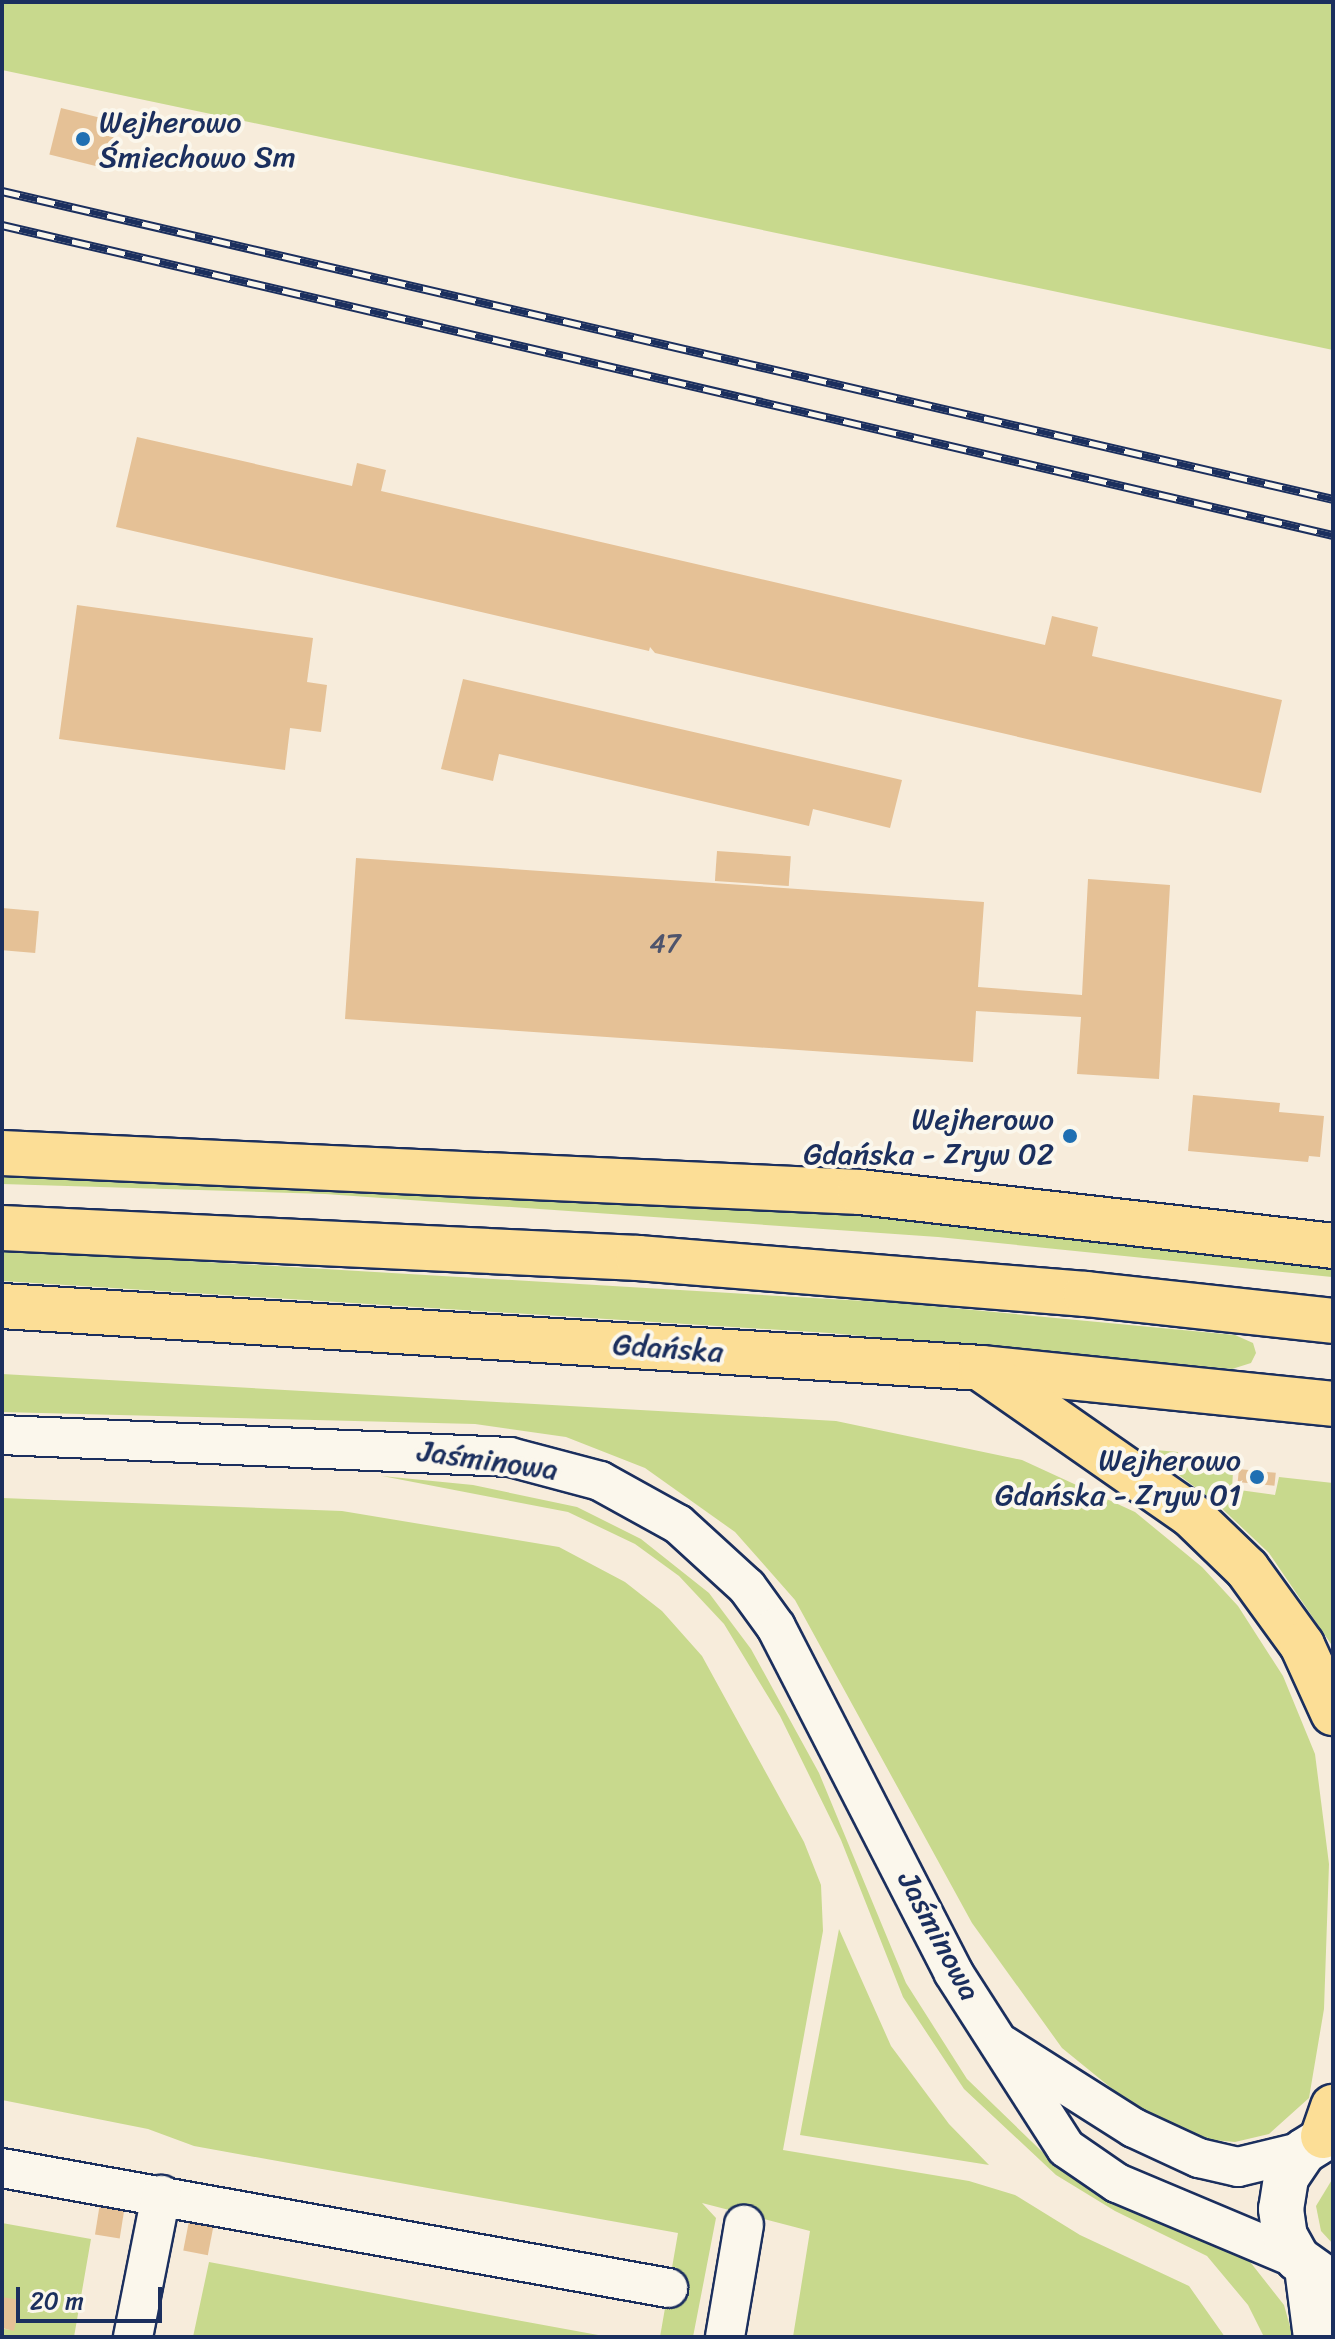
<!DOCTYPE html>
<html>
<head>
<meta charset="utf-8">
<style>
	body { margin:0 }
	#map { position:relative; width:1335px; height:2339px; overflow:hidden; background:#f7ecdb; font-family:Sriracha,sans-serif }
	div>[style] { position:absolute }
	.green>* { inset:0; background:#c8d98d }
	.building>* { inset:0; background:#e5c196; transform-origin:0 0 }
	.roads { filter:drop-shadow(2px 0 #1b2f5e) drop-shadow(-2px 0 #1b2f5e) drop-shadow(0 2px #1b2f5e) drop-shadow(0 -2px #1b2f5e) }
	.street>* { height:38px; margin:-19px; padding:0 19px; transform-origin:19px; border-radius:19px; background:#fbf7ec }
	.secondary>* { height:44px; margin:-22px; padding:0 22px; transform-origin:22px; border-radius:22px; background:#fbf7ec }
	.primary>* { height:44px; margin:-22px; padding:0 22px; transform-origin:22px; border-radius:22px; background:#fcde96 }
	.rail>* { height:9px; margin-top:-4.5px; transform-origin:0; background:repeating-linear-gradient(90deg,#fbf7ec 0 18px,#1b2f5e 0 36px); box-sizing:border-box; border-block:2px solid #1b2f5e }
	.dots>* { width:22px; height:22px; translate:-50% -50%; box-sizing:border-box; border:4px solid #fbf7ec; border-radius:50% }
	span { translate:-50% -50%; white-space:nowrap; text-align:center; line-height:1.15; -webkit-text-stroke:8px #fbf7ec; paint-order:stroke }
	.number-label { font-size:26px; color:#4e546c }
	.number-label span { -webkit-text-stroke-width:0 }
	.poi-label { font-size:30px; color:#1b2f5e }
	.left { translate:0 -50%; text-align:left }
	.right { translate:-100% -50%; text-align:right }
	.street-label { font-size:30px; color:#1b2f5e }
	.frame { position:absolute; inset:0; border:4px solid #1b2f5e; pointer-events:none }
	.scale { position:absolute; left:16px; top:2287px; width:146px; height:36px; box-sizing:border-box; border:4px solid #1b2f5e; border-top:0; padding-left:10px; font-size:24px; line-height:28px; white-space:nowrap; color:#1b2f5e; -webkit-text-stroke:6px #fbf7ec; paint-order:stroke }
</style>
</head>
<body>
<div id="map">
	<div class="green">
		<div style="clip-path:polygon(2px 2px,1333px 2px,1333px 350px,2px 70px)"></div>
		<div style="clip-path:polygon(2px 1175px,804px 1207px,1333px 1266px,1333px 1271px,1332px 1277px,938px 1237px,325px 1194px,2px 1184px)"></div>
		<div style="clip-path:polygon(3px 1250px,899px 1303px,1235px 1335px,1253px 1343px,1256px 1353px,1251px 1363px,1232px 1369px,829px 1333px,2px 1281px)"></div>
		<div style="clip-path:polygon(2px 1374px,836px 1421px,1022px 1460px,1135px 1512px,1202px 1567px,1238px 1606px,1283px 1676px,1315px 1754px,1329px 1864px,1324px 2009px,1309px 2098px,1269px 2134px,1235px 2142px,1202px 2139px,1137px 2109px,1062px 2048px,972px 1923px,795px 1600px,735px 1532px,645px 1468px,566px 1437px,475px 1424px,2px 1412px)"></div>
		<div style="clip-path:polygon(1144px 1449px,1178px 1452px,1176px 1466px,1233px 1472px,1232px 1489px,1275px 1495px,1279px 1477px,1333px 1483px,1333px 1647px,1269px 1553px,1215px 1502px)"></div>
		<div style="clip-path:polygon(382px 1476px,473px 1485px,577px 1507px,641px 1539px,709px 1593px,751px 1649px,819px 1773px,906px 1983px,967px 2079px,1061px 2170px,1123px 2207px,1247px 2258px,1284px 2305px,1293px 2337px,1264px 2337px,1248px 2305px,1207px 2256px,1115px 2211px,1056px 2175px,964px 2089px,903px 1997px,841px 1840px,780px 1716px,724px 1624px,679px 1576px,635px 1544px,568px 1512px)"></div>
		<div style="clip-path:polygon(2px 1498px,342px 1511px,559px 1547px,625px 1582px,662px 1611px,702px 1656px,804px 1842px,821px 1885px,823px 1931px,783px 2150px,969px 2181px,1015px 2195px,1080px 2235px,1189px 2286px,1225px 2337px,793px 2337px,810px 2231px,702px 2203px,716px 2218px,693px 2337px,660px 2337px,678px 2233px,194px 2146px,148px 2129px,2px 2100px)"></div>
		<div style="clip-path:polygon(839px 1929px,891px 2046px,949px 2124px,989px 2165px,800px 2135px)"></div>
		<div style="clip-path:polygon(1333px 2178px,1333px 2244px,1321px 2231px,1316px 2206px)"></div>
		<div style="clip-path:polygon(2px 2223px,91px 2239px,74px 2337px,2px 2337px,3px 2329px,14px 2330px,2px 2297px)"></div>
		<div style="clip-path:polygon(209px 2262px,495px 2316px,609px 2337px,193px 2337px)"></div>
	</div>
	<div class="building">
		<div style="left:61px;top:108px;width:58px;height:48px;rotate:14deg"></div>
		<div style="clip-path:polygon(137px 437px,352px 486px,357px 463px,386px 470px,381px 491px,1045px 645px,1052px 616px,1098px 627px,1092px 656px,1282px 700px,1261px 793px,655px 653px,650px 647px,649px 651px,116px 527px)"></div>
		<div style="clip-path:polygon(77px 605px,313px 638px,307px 682px,327px 685px,321px 732px,290px 728px,285px 770px,59px 739px)"></div>
		<div style="clip-path:polygon(463px 679px,902px 780px,890px 828px,813px 809px,809px 826px,499px 754px,493px 781px,441px 769px)"></div>
		<div style="left:717px;top:851px;width:74px;height:30px;rotate:4deg"></div>
		<div style="clip-path:polygon(356px 858px,984px 902px,978px 987px,1082px 995px,1088px 879px,1170px 885px,1159px 1079px,1077px 1074px,1081px 1017px,976px 1011px,973px 1062px,345px 1019px)"></div>
		<div style="left:2px;top:908px;width:37px;height:42px;rotate:5deg"></div>
		<div style="clip-path:polygon(1193px 1095px,1280px 1103px,1279px 1112px,1324px 1116px,1320px 1157px,1309px 1156px,1308px 1162px,1188px 1151px)"></div>
		<div style="left:1239px;top:1469px;width:37px;height:13px;rotate:6deg"></div>
		<div style="left:100px;top:2203px;width:25px;height:32px;rotate:9deg"></div>
		<div style="left:189px;top:2221px;width:25px;height:30px;rotate:11deg"></div>
		<div style="clip-path:polygon(2px 2297px,20px 2300px,14px 2331px,2px 2328px)"></div>
	</div>
	<div class="roads">
		<div class="street">
			<div style="left:2px;top:1435px;width:508px;rotate:2.48deg"></div>
			<div style="left:510px;top:1457px;width:93px;rotate:14.9deg"></div>
			<div style="left:600px;top:1481px;width:89px;rotate:28.9deg"></div>
			<div style="left:678px;top:1524px;width:93px;rotate:42.4deg"></div>
			<div style="left:747px;top:1587px;width:49px;rotate:54.1deg"></div>
			<div style="left:776px;top:1627px;width:388px;rotate:62.8deg"></div>
			<div style="left:953px;top:1972px;width:209px;rotate:57.3deg"></div>
			<div style="left:1066px;top:2148px;width:62px;rotate:34.5deg"></div>
			<div style="left:1117px;top:2183px;width:196px;rotate:22.8deg"></div>
			<div style="left:1003px;top:2045px;width:155px;rotate:32.4deg"></div>
			<div style="left:1134px;top:2128px;width:72px;rotate:24.8deg"></div>
			<div style="left:1199px;top:2158px;width:40px;rotate:13deg"></div>
			<div style="left:1238px;top:2167px;width:68px;rotate:-13.6deg"></div>
			<div style="left:2px;top:2168px;width:677px;rotate:10.21deg"></div>
			<div style="left:133px;top:2337px;width:145px;rotate:-78.8deg"></div>
			<div style="left:725px;top:2337px;width:114px;rotate:-80.4deg"></div>
		</div>
		<div class="secondary">
			<div style="left:1333px;top:2133px;width:34px;rotate:148deg"></div>
			<div style="left:1304px;top:2151px;width:32px;rotate:124deg"></div>
			<div style="left:1286px;top:2178px;width:31px;rotate:99deg"></div>
			<div style="left:1281px;top:2209px;width:27px;rotate:82deg"></div>
			<div style="left:1285px;top:2236px;width:26px;rotate:61deg"></div>
			<div style="left:1298px;top:2259px;width:43px;rotate:35.5deg"></div>
			<div style="left:1307px;top:2268px;width:70px;rotate:82.6deg"></div>
		</div>
		<div class="primary">
			<div style="left:2px;top:1153px;width:859px;rotate:2.6deg"></div>
			<div style="left:860px;top:1192px;width:476px;rotate:6.5deg"></div>
			<div style="left:2px;top:1228px;width:637px;rotate:2.7deg"></div>
			<div style="left:638px;top:1258px;width:449px;rotate:4.6deg"></div>
			<div style="left:1086px;top:1294px;width:248px;rotate:6.2deg"></div>
			<div style="left:2px;top:1306px;width:981px;rotate:3.62deg"></div>
			<div style="left:981px;top:1368px;width:354px;rotate:5.8deg"></div>
			<div style="left:983px;top:1370px;width:254px;rotate:34.9deg"></div>
			<div style="left:1191px;top:1515px;width:78px;rotate:44deg"></div>
			<div style="left:1247px;top:1569px;width:94px;rotate:54.1deg"></div>
			<div style="left:1302px;top:1645px;width:75px;rotate:65.5deg"></div>
			<div style="left:1323px;top:2136px;width:31px;rotate:-71deg"></div>
		</div>
	</div>
	<div class="rail">
		<div style="left:2px;top:191px;width:1366px;rotate:13.03deg"></div>
		<div style="left:2px;top:225px;width:1367px;rotate:13.11deg"></div>
	</div>
	<div class="dots">
		<div style="left:83px;top:139px;background:#1f6fb2"></div>
		<div style="left:1070px;top:1136px;background:#1f6fb2"></div>
		<div style="left:1257px;top:1477px;background:#1f6fb2"></div>
	</div>
	<div class="number-label">
		<span style="left:665px;top:944px">47</span>
	</div>
	<div class="poi-label">
		<span class="left" style="left:99px;top:139px">Wejherowo<br>Śmiechowo Sm</span>
		<span class="right" style="left:1054px;top:1136px">Wejherowo<br>Gdańska - Zryw 02</span>
		<span class="right" style="left:1241px;top:1477px">Wejherowo<br>Gdańska - Zryw 01</span>
	</div>
	<div class="street-label">
		<span style="left:668px;top:1348px;rotate:4deg">Gdańska</span>
		<span style="left:488px;top:1460px;rotate:8deg">Jaśminowa</span>
		<span style="left:939px;top:1936px;rotate:62deg">Jaśminowa</span>
	</div>
	<div class="frame"></div>
	<div class="scale">20 m</div>
</div>
</body>
</html>
